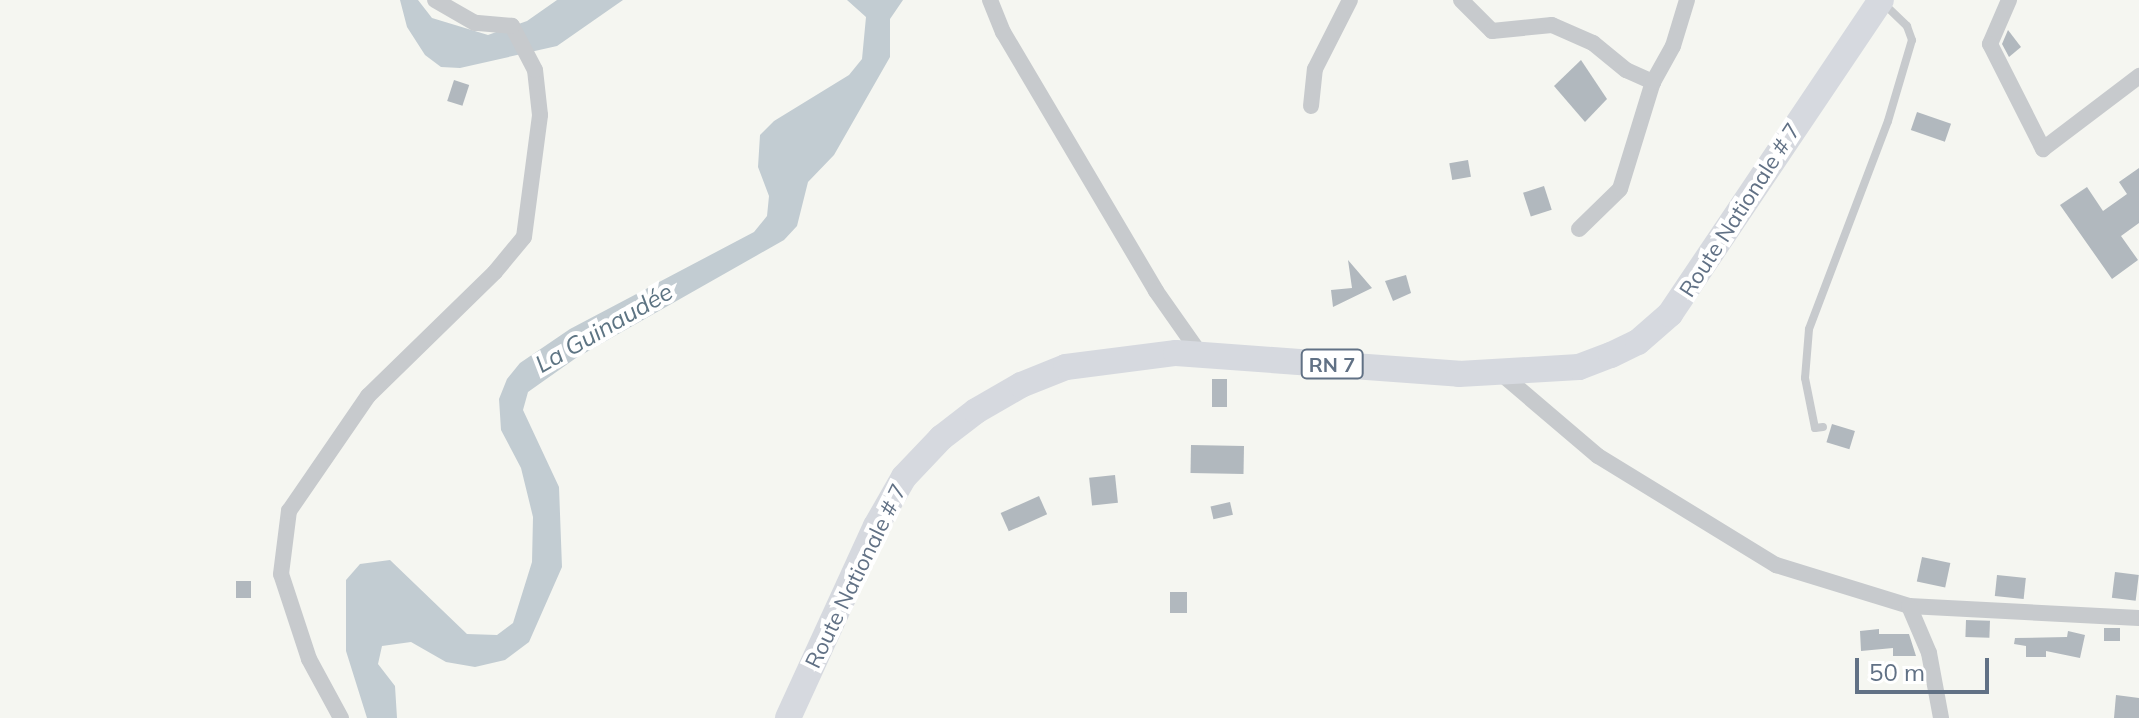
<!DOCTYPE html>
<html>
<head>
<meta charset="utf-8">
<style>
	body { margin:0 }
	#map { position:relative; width:2139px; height:718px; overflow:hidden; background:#f5f6f1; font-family:Mulish,sans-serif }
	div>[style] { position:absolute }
	.water>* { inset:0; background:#c2ccd2 }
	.building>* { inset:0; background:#b1b8be; transform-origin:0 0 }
	.service>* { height:8px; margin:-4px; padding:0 4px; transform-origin:4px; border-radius:4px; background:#c7cacd }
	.minor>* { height:16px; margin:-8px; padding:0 8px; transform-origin:8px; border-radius:8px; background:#c7cacd }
	.primary>* { height:26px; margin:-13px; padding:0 13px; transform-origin:13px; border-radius:13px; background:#d6d9df }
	span { translate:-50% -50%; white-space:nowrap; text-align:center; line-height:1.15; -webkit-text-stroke:8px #fff; paint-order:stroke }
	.shield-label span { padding:2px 6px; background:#fff; border:2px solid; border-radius:6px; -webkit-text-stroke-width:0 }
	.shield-label { font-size:20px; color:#617185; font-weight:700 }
	.street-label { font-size:22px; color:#617185 }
	.water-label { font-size:24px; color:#5d7483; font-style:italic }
	.scale { position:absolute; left:1855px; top:658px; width:134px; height:36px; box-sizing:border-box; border:4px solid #617185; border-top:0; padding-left:10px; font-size:24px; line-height:28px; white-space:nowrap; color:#617185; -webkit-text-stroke:6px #fff; paint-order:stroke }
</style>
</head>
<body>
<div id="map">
	<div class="water">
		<div style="clip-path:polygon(400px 0,418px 0,432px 18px,488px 35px,527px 21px,557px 0,623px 0,557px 46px,460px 68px,441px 67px,425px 55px,407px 27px)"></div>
		<div style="clip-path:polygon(847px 0,903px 0,890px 19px,890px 57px,834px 155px,808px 182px,797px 226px,784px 240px,576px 358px,528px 392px,523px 410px,559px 487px,562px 567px,529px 642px,505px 660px,475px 667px,446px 662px,411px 642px,382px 646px,378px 664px,395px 686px,397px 718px,367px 718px,346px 651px,346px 580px,360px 564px,390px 560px,467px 634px,497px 635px,513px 623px,532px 562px,533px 517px,521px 468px,501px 430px,499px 399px,507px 379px,520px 363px,570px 329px,754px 232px,767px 216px,769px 196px,758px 167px,760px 135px,774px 121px,849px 75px,862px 59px,866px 17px)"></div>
	</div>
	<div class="building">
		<div style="clip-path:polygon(2008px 30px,2021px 47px,2009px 57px,2002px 44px)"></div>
		<div style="clip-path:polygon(1581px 60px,1607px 99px,1585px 122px,1554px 86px)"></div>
		<div style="left:454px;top:80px;width:16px;height:22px;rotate:18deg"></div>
		<div style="left:1917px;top:112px;width:36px;height:19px;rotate:19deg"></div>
		<div style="left:1468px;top:160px;width:17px;height:19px;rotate:80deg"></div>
		<div style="clip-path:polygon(2139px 168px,2139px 223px,2121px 236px,2138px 260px,2112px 279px,2060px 205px,2087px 187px,2103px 211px,2127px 194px,2119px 182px)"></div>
		<div style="left:1544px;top:186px;width:25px;height:22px;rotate:72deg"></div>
		<div style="clip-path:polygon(1348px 260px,1372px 288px,1333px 307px,1331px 290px,1352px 288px)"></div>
		<div style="clip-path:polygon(1406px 275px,1411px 293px,1393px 301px,1385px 281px)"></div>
		<div style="left:1212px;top:379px;width:15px;height:28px"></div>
		<div style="left:1832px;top:424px;width:24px;height:19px;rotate:17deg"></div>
		<div style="left:1191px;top:445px;width:53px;height:28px;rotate:1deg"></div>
		<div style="left:1115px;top:475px;width:28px;height:26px;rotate:84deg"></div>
		<div style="left:1039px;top:496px;width:20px;height:42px;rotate:66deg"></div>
		<div style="left:1230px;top:502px;width:13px;height:20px;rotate:77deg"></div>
		<div style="left:1922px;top:557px;width:29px;height:25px;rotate:12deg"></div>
		<div style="left:2115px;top:572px;width:24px;height:26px;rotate:7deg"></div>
		<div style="left:1997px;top:575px;width:29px;height:21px;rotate:6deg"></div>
		<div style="left:236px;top:581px;width:15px;height:17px"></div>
		<div style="left:1170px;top:592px;width:17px;height:21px"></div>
		<div style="left:1966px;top:620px;width:24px;height:17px;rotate:2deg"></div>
		<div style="left:2104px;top:628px;width:16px;height:13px"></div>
		<div style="clip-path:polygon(1879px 629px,1879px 634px,1909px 634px,1916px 656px,1893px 656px,1893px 648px,1861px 651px,1860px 631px)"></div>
		<div style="clip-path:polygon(2068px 631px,2085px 635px,2080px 658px,2046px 651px,2046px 657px,2026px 657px,2026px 646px,2014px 644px,2015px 638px,2067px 637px)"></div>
		<div style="clip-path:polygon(2116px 695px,2139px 698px,2139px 718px,2114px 718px)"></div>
	</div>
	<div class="service">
		<div style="left:1823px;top:427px;width:8px;rotate:173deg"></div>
		<div style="left:1815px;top:428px;width:51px;rotate:-101.3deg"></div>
		<div style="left:1805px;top:378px;width:49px;rotate:-85.3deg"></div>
		<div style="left:1809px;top:329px;width:222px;rotate:-69.2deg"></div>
		<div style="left:1888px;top:121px;width:84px;rotate:-73.5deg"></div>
		<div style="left:1912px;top:40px;width:15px;rotate:-110deg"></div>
		<div style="left:1907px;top:26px;width:32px;rotate:-136deg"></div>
	</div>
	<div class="minor">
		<div style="left:990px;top:0;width:35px;rotate:68deg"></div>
		<div style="left:1003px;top:32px;width:301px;rotate:59.4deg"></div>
		<div style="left:1156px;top:291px;width:78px;rotate:54.9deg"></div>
		<div style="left:1461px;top:0;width:44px;rotate:45deg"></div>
		<div style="left:1492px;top:31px;width:60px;rotate:-5.7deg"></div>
		<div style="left:1552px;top:25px;width:45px;rotate:23.7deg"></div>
		<div style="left:1593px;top:43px;width:43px;rotate:39.3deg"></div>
		<div style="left:1626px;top:70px;width:30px;rotate:24deg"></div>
		<div style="left:2009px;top:0;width:48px;rotate:113.4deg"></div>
		<div style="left:1990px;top:44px;width:118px;rotate:63.2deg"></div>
		<div style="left:2043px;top:149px;width:121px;rotate:-37.2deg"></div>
		<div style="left:1311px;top:106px;width:37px;rotate:-84deg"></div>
		<div style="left:1315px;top:69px;width:77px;rotate:-63.1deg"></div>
		<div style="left:1579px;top:229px;width:57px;rotate:-44.3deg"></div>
		<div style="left:1620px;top:189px;width:112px;rotate:-72.9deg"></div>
		<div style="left:1653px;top:82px;width:41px;rotate:-60.9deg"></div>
		<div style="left:1673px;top:46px;width:48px;rotate:-73.1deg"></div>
		<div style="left:1498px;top:371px;width:131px;rotate:40.4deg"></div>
		<div style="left:1598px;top:456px;width:209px;rotate:31.5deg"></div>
		<div style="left:1776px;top:565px;width:139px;rotate:17.1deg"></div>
		<div style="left:1909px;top:606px;width:230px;rotate:3deg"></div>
		<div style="left:1909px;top:606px;width:51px;rotate:66.9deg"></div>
		<div style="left:1929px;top:653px;width:66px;rotate:79.5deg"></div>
		<div style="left:341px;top:718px;width:67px;rotate:-118.5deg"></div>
		<div style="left:309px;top:659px;width:89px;rotate:-108.2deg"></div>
		<div style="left:281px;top:574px;width:64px;rotate:-82.8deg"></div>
		<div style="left:289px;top:511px;width:140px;rotate:-55.5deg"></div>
		<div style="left:368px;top:396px;width:177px;rotate:-44.3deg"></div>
		<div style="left:495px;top:272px;width:45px;rotate:-50.4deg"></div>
		<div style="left:524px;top:237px;width:123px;rotate:-82.5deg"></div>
		<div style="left:540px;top:115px;width:45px;rotate:-96.3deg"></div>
		<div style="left:535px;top:70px;width:50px;rotate:-117.6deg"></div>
		<div style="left:512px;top:26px;width:37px;rotate:-175deg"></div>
		<div style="left:475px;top:23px;width:46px;rotate:-150.1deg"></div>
	</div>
	<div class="primary">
		<div style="left:788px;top:718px;width:211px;rotate:-65.4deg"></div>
		<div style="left:876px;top:526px;width:56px;rotate:-60.3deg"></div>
		<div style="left:904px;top:477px;width:54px;rotate:-46.5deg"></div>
		<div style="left:941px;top:438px;width:44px;rotate:-37.6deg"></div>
		<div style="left:976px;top:411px;width:52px;rotate:-30deg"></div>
		<div style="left:1021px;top:385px;width:48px;rotate:-21.8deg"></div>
		<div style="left:1066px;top:367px;width:111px;rotate:-7.3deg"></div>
		<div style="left:1176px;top:353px;width:284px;rotate:4.2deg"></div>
		<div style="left:1459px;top:374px;width:120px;rotate:-3.3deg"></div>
		<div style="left:1579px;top:367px;width:34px;rotate:-21deg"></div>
		<div style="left:1611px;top:355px;width:30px;rotate:-26deg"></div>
		<div style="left:1638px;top:342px;width:43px;rotate:-41.2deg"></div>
		<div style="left:1670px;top:314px;width:378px;rotate:-56.1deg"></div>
	</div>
	<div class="shield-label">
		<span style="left:1332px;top:364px">RN 7</span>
	</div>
	<div class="street-label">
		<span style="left:1740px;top:210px;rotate:-57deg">Route Nationale # 7</span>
		<span style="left:856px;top:576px;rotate:-64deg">Route Nationale # 7</span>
	</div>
	<div class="water-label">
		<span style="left:604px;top:328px;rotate:-30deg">La Guinaudée</span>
	</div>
	<div class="scale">50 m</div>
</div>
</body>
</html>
